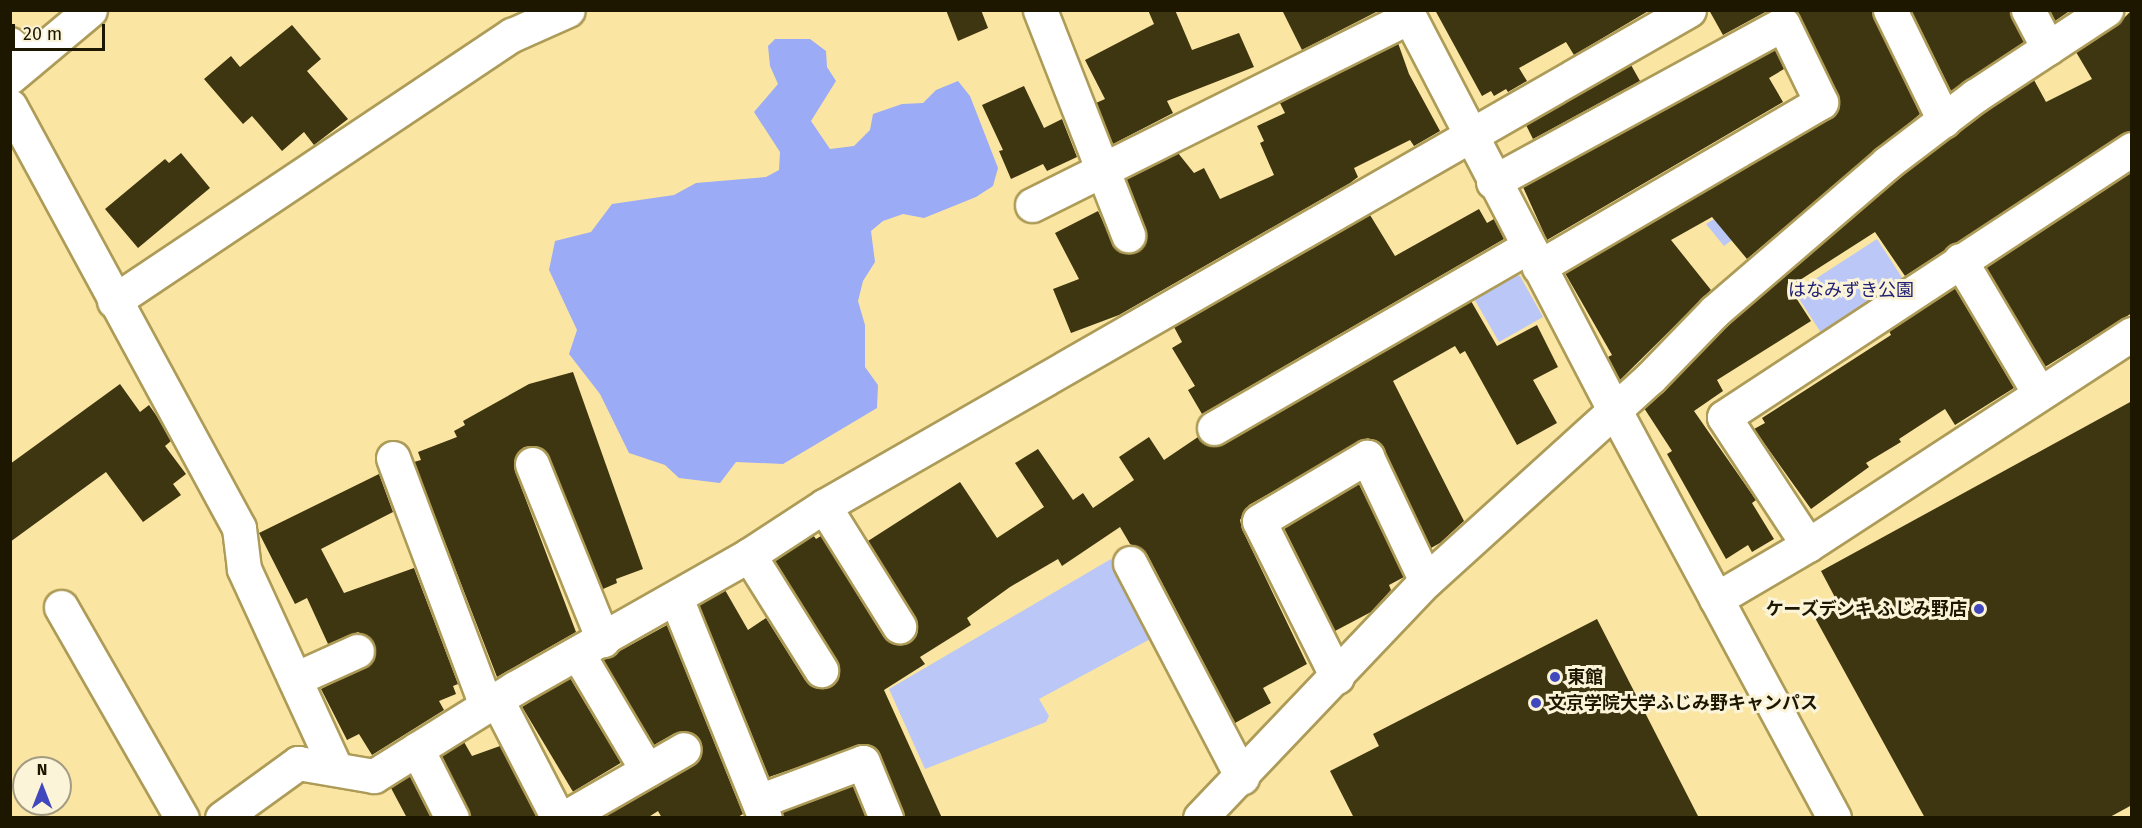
<!DOCTYPE html>
<html>
<head>
<meta charset="utf-8">
<style>
	body { margin:0 }
	#map { position:relative; width:2142px; height:828px; overflow:hidden; background:#fae6a2; font-family:"Fira Sans","Noto Sans JP",sans-serif }
	div>[style] { position:absolute }
	.green>* { inset:0; background:#bbc7f7; transform-origin:0 0 }
	.forest>* { inset:0; background:#9babf6 }
	.building>* { inset:0; background:#3e3511; transform-origin:0 0 }
	.roads { filter:drop-shadow(2px 0 #ad9b58) drop-shadow(-2px 0 #ad9b58) drop-shadow(0 2px #ad9b58) drop-shadow(0 -2px #ad9b58) }
	.minor>* { height:33px; margin:-16.5px; padding:0 16.5px; transform-origin:16.5px; border-radius:16.5px; background:#fff }
	.major>* { height:33px; margin:-16.5px; padding:0 16.5px; transform-origin:16.5px; border-radius:16.5px; background:#fff }
	.dots>* { width:16px; height:16px; translate:-50% -50%; box-sizing:border-box; border:3px solid #fbf4d9; border-radius:50% }
	span { translate:-50% -50%; white-space:nowrap; text-align:center; line-height:1.15; -webkit-text-stroke:6px #fbf4d9; paint-order:stroke }
	.park-label { font-size:18px; color:#202074 }
	.poi-label { font-size:18px; color:#1e1700; font-weight:700 }
	.right { translate:-100% -50%; text-align:right }
	.left { translate:0 -50%; text-align:left }
	.frame { position:absolute; inset:0; border:12px solid #1e1700; pointer-events:none }
	.north { position:absolute; left:12px; top:756px; width:60px; height:60px; box-sizing:border-box; background:#fbf4d9; border:2px solid #a39c82; border-radius:50%; rotate:0deg; font-size:16px; font-weight:700; line-height:24px; text-align:center; color:#1e1700 }
	.north::after { content:''; display:block; margin:auto; width:21px; height:27px; background:#4148bd; clip-path:polygon(50% 0,100% 100%,50% 72%,0 100%) }
	.scale { position:absolute; left:12px; top:24px; width:93px; height:27px; box-sizing:border-box; border:3px solid #1e1700; border-top:0; padding-left:8px; font-size:18px; line-height:21px; white-space:nowrap; color:#1e1700; -webkit-text-stroke:4px #fbf4d9; paint-order:stroke }
</style>
</head>
<body>
<div id="map">
	<div class="green">
		<div style="clip-path:polygon(1738px 204px,1753px 224px,1724px 246px,1706px 224px)"></div>
		<div style="left:1877px;top:239px;width:56px;height:98px;rotate:57deg"></div>
		<div style="clip-path:polygon(1510px 273px,1520px 276px,1543px 317px,1499px 342px,1472px 295px)"></div>
		<div style="clip-path:polygon(1111px 559px,1156px 636px,1039px 699px,1049px 716px,1046px 722px,925px 769px,889px 689px)"></div>
	</div>
	<div class="forest">
		<div style="clip-path:polygon(775px 39px,810px 39px,826px 51px,827px 67px,836px 81px,811px 121px,830px 149px,854px 146px,870px 130px,873px 114px,902px 104px,923px 103px,936px 90px,958px 81px,970px 96px,998px 168px,993px 186px,976px 197px,924px 218px,903px 214px,883px 221px,871px 231px,875px 262px,863px 281px,858px 301px,865px 325px,865px 367px,878px 385px,877px 408px,783px 464px,736px 462px,720px 483px,679px 478px,665px 465px,629px 453px,600px 394px,569px 354px,577px 330px,549px 270px,555px 241px,591px 232px,612px 204px,674px 195px,696px 183px,766px 177px,779px 170px,780px 152px,754px 112px,778px 84px,770px 66px,768px 46px)"></div>
	</div>
	<div class="building">
		<div style="clip-path:polygon(946px 10px,981px 10px,988px 28px,958px 41px)"></div>
		<div style="clip-path:polygon(1148px 10px,1175px 10px,1192px 50px,1239px 33px,1254px 67px,1167px 101px,1173px 113px,1113px 144px,1096px 103px,1105px 99px,1085px 60px,1154px 24px)"></div>
		<div style="clip-path:polygon(1282px 10px,1380px 10px,1302px 50px)"></div>
		<div style="clip-path:polygon(1435px 10px,1650px 10px,1574px 55px,1566px 42px,1519px 68px,1527px 81px,1508px 92px,1506px 89px,1494px 96px,1491px 91px,1482px 96px)"></div>
		<div style="clip-path:polygon(1709px 10px,1769px 10px,1723px 35px)"></div>
		<div style="clip-path:polygon(1795px 10px,1872px 10px,1920px 114px,1747px 259px,1712px 217px,1671px 240px,1711px 290px,1620px 380px,1608px 357px,1612px 355px,1565px 273px,1837px 112px,1838px 94px)"></div>
		<div style="clip-path:polygon(1911px 10px,2009px 10px,2024px 42px,1951px 91px)"></div>
		<div style="clip-path:polygon(2050px 10px,2071px 10px,2055px 21px)"></div>
		<div style="clip-path:polygon(2132px 10px,2132px 130px,1905px 276px,1875px 232px,1789px 287px,1811px 321px,1717px 380px,1723px 391px,1694px 411px,1756px 500px,1752px 503px,1774px 539px,1752px 552px,1748px 545px,1726px 559px,1667px 454px,1672px 451px,1644px 408px,1728px 325px,1899px 178px,1986px 111px,2034px 80px,2046px 102px,2092px 79px,2076px 52px,2116px 26px)"></div>
		<div style="clip-path:polygon(292px 25px,321px 59px,307px 71px,348px 119px,314px 145px,304px 132px,282px 151px,252px 116px,243px 124px,204px 79px,231px 56px,240px 67px)"></div>
		<div style="clip-path:polygon(1398px 43px,1409px 74px,1440px 131px,1414px 146px,1410px 140px,1354px 168px,1358px 177px,1350px 183px,1119px 315px,1071px 333px,1053px 289px,1079px 279px,1055px 233px,1098px 211px,1116px 249px,1135px 252px,1143px 246px,1146px 229px,1126px 179px,1178px 153px,1194px 173px,1204px 168px,1220px 199px,1274px 175px,1260px 143px,1264px 141px,1257px 126px,1285px 113px,1280px 103px)"></div>
		<div style="clip-path:polygon(1775px 50px,1784px 69px,1769px 78px,1783px 102px,1547px 240px,1523px 187px)"></div>
		<div style="clip-path:polygon(1631px 65px,1640px 81px,1533px 139px,1526px 125px)"></div>
		<div style="clip-path:polygon(1024px 86px,1044px 128px,1062px 119px,1077px 157px,1047px 171px,1043px 164px,1011px 179px,999px 151px,1003px 150px,982px 105px)"></div>
		<div style="clip-path:polygon(181px 153px,210px 188px,138px 248px,105px 209px,165px 159px,169px 163px)"></div>
		<div style="clip-path:polygon(2132px 172px,2132px 313px,2045px 367px,1986px 267px)"></div>
		<div style="clip-path:polygon(1479px 209px,1487px 223px,1494px 219px,1504px 239px,1202px 414px,1188px 390px,1195px 386px,1172px 348px,1182px 342px,1174px 327px,1370px 215px,1395px 256px)"></div>
		<div style="clip-path:polygon(1955px 288px,2014px 388px,1955px 425px,1945px 409px,1899px 439px,1901px 442px,1866px 463px,1869px 467px,1811px 509px,1754px 429px,1765px 423px,1762px 418px,1891px 335px,1889px 331px)"></div>
		<div style="clip-path:polygon(1471px 301px,1497px 346px,1537px 325px,1558px 367px,1533px 380px,1557px 423px,1517px 445px,1465px 351px,1460px 354px,1455px 346px,1393px 381px,1464px 521px,1440px 543px,1431px 548px,1384px 449px,1368px 438px,1249px 505px,1240px 520px,1242px 529px,1307px 664px,1263px 688px,1271px 703px,1235px 723px,1147px 554px,1130px 544px,1120px 527px,1062px 566px,1058px 559px,1010px 587px,967px 618px,971px 625px,920px 657px,925px 664px,884px 690px,942px 818px,904px 818px,880px 755px,866px 744px,769px 777px,699px 605px,725px 590px,748px 630px,766px 618px,805px 680px,813px 687px,830px 686px,838px 678px,837px 661px,775px 561px,813px 535px,816px 539px,821px 536px,883px 636px,891px 643px,908px 642px,916px 634px,915px 617px,868px 541px,960px 482px,997px 538px,1044px 507px,1015px 463px,1038px 449px,1073px 500px,1083px 493px,1093px 508px,1134px 480px,1119px 457px,1149px 437px,1164px 460px,1198px 437px,1205px 444px,1223px 444px)"></div>
		<div style="clip-path:polygon(573px 372px,643px 569px,616px 579px,617px 583px,603px 589px,549px 457px,535px 446px,524px 447px,514px 461px,515px 471px,576px 632px,497px 677px,414px 462px,421px 460px,418px 452px,457px 437px,454px 431px,465px 425px,463px 421px,529px 384px)"></div>
		<div style="clip-path:polygon(120px 384px,140px 412px,149px 405px,156px 415px,171px 441px,165px 446px,186px 474px,173px 484px,181px 495px,143px 522px,106px 472px,10px 542px,10px 464px)"></div>
		<div style="clip-path:polygon(2132px 401px,2132px 805px,2108px 818px,1925px 818px,1814px 616px,1838px 603px,1821px 571px)"></div>
		<div style="clip-path:polygon(379px 474px,393px 512px,321px 549px,344px 593px,414px 568px,458px 684px,453px 686px,456px 694px,439px 701px,444px 710px,372px 755px,359px 734px,347px 740px,321px 689px,372px 662px,374px 643px,358px 632px,328px 644px,307px 598px,295px 604px,259px 533px)"></div>
		<div style="clip-path:polygon(1359px 484px,1404px 577px,1389px 585px,1391px 590px,1371px 612px,1335px 631px,1284px 528px)"></div>
		<div style="clip-path:polygon(1597px 619px,1699px 818px,1354px 818px,1330px 771px,1379px 746px,1373px 734px)"></div>
		<div style="clip-path:polygon(667px 625px,743px 814px,736px 818px,662px 818px,658px 811px,647px 818px,602px 818px,700px 758px,700px 740px,693px 733px,675px 733px,654px 745px,603px 660px)"></div>
		<div style="left:570px;top:678px;width:99px;height:56px;rotate:59deg"></div>
		<div style="clip-path:polygon(464px 742px,472px 756px,500px 746px,537px 818px,470px 818px,442px 756px)"></div>
		<div style="clip-path:polygon(410px 776px,431px 818px,407px 818px,391px 788px)"></div>
		<div style="clip-path:polygon(853px 786px,866px 818px,783px 818px,783px 812px)"></div>
	</div>
	<div class="roads">
		<div class="minor">
			<div style="left:1040px;top:10px;width:242px;rotate:68.6deg"></div>
			<div style="left:1406px;top:10px;width:450px;rotate:62.5deg"></div>
			<div style="left:1614px;top:409px;width:464px;rotate:61.7deg"></div>
			<div style="left:1890px;top:10px;width:123px;rotate:63.9deg"></div>
			<div style="left:2028px;top:10px;width:43px;rotate:62.2deg"></div>
			<div style="left:10px;top:44px;width:25px;rotate:42deg"></div>
			<div style="left:10px;top:106px;width:480px;rotate:61.5deg"></div>
			<div style="left:239px;top:528px;width:41px;rotate:83deg"></div>
			<div style="left:244px;top:569px;width:218px;rotate:65.3deg"></div>
			<div style="left:1493px;top:182px;width:330px;rotate:-28.6deg"></div>
			<div style="left:1783px;top:24px;width:87px;rotate:64deg"></div>
			<div style="left:1821px;top:102px;width:327px;rotate:149.7deg"></div>
			<div style="left:1032px;top:205px;width:421px;rotate:-26.5deg"></div>
			<div style="left:1960px;top:260px;width:155px;rotate:59.3deg"></div>
			<div style="left:114px;top:301px;width:479px;rotate:-33.8deg"></div>
			<div style="left:512px;top:35px;width:61px;rotate:-24.1deg"></div>
			<div style="left:1214px;top:428px;width:362px;rotate:-30deg"></div>
			<div style="left:393px;top:458px;width:265px;rotate:69.4deg"></div>
			<div style="left:532px;top:464px;width:190px;rotate:68deg"></div>
			<div style="left:824px;top:506px;width:142px;rotate:58deg"></div>
			<div style="left:1808px;top:545px;width:153px;rotate:-123.3deg"></div>
			<div style="left:1724px;top:417px;width:488px;rotate:-33.3deg"></div>
			<div style="left:749px;top:555px;width:136px;rotate:57.9deg"></div>
			<div style="left:1130px;top:563px;width:242px;rotate:62.4deg"></div>
			<div style="left:676px;top:598px;width:237px;rotate:68deg"></div>
			<div style="left:1716px;top:599px;width:107px;rotate:-30.4deg"></div>
			<div style="left:1808px;top:545px;width:387px;rotate:-33.1deg"></div>
			<div style="left:61px;top:607px;width:243px;rotate:60.2deg"></div>
			<div style="left:578px;top:654px;width:135px;rotate:59.3deg"></div>
			<div style="left:1337px;top:677px;width:174px;rotate:-116.6deg"></div>
			<div style="left:1259px;top:521px;width:126px;rotate:-30.7deg"></div>
			<div style="left:1367px;top:457px;width:137px;rotate:64.6deg"></div>
			<div style="left:295px;top:679px;width:68px;rotate:-24.3deg"></div>
			<div style="left:497px;top:700px;width:133px;rotate:62.7deg"></div>
			<div style="left:417px;top:749px;width:77px;rotate:63.1deg"></div>
			<div style="left:759px;top:801px;width:111px;rotate:-20.6deg"></div>
			<div style="left:863px;top:762px;width:61px;rotate:67.7deg"></div>
			<div style="left:222px;top:818px;width:94px;rotate:-35.9deg"></div>
			<div style="left:298px;top:763px;width:77px;rotate:9.7deg"></div>
			<div style="left:374px;top:776px;width:166px;rotate:-32deg"></div>
			<div style="left:515px;top:688px;width:269px;rotate:-29.6deg"></div>
			<div style="left:749px;top:555px;width:90px;rotate:-33.2deg"></div>
			<div style="left:824px;top:506px;width:997px;rotate:-29.83deg"></div>
			<div style="left:564px;top:818px;width:138px;rotate:-29.9deg"></div>
			<div style="left:1200px;top:818px;width:327px;rotate:-46.4deg"></div>
			<div style="left:1426px;top:581px;width:302px;rotate:-42.2deg"></div>
			<div style="left:1650px;top:378px;width:93px;rotate:-45.9deg"></div>
			<div style="left:1715px;top:311px;width:227px;rotate:-40.7deg"></div>
			<div style="left:1887px;top:163px;width:111px;rotate:-37.3deg"></div>
			<div style="left:1975px;top:96px;width:157px;rotate:-33.3deg"></div>
		</div>
		<div class="major">
			<div style="left:10px;top:77px;width:104px;rotate:-39.9deg"></div>
		</div>
	</div>
	<div class="dots">
		<div style="left:1979px;top:609px;background:#4148bd"></div>
		<div style="left:1555px;top:677px;background:#4148bd"></div>
		<div style="left:1536px;top:703px;background:#4148bd"></div>
	</div>
	<div class="park-label">
		<span style="left:1851px;top:290px">はなみずき公園</span>
	</div>
	<div class="poi-label">
		<span class="right" style="left:1967px;top:609px">ケーズデンキ ふじみ野店</span>
		<span class="left" style="left:1567px;top:677px">東館</span>
		<span class="left" style="left:1548px;top:703px">文京学院大学ふじみ野キャンパス</span>
	</div>
	<div class="frame"></div>
	<div class="north">N</div>
	<div class="scale">20 m</div>
</div>
</body>
</html>
